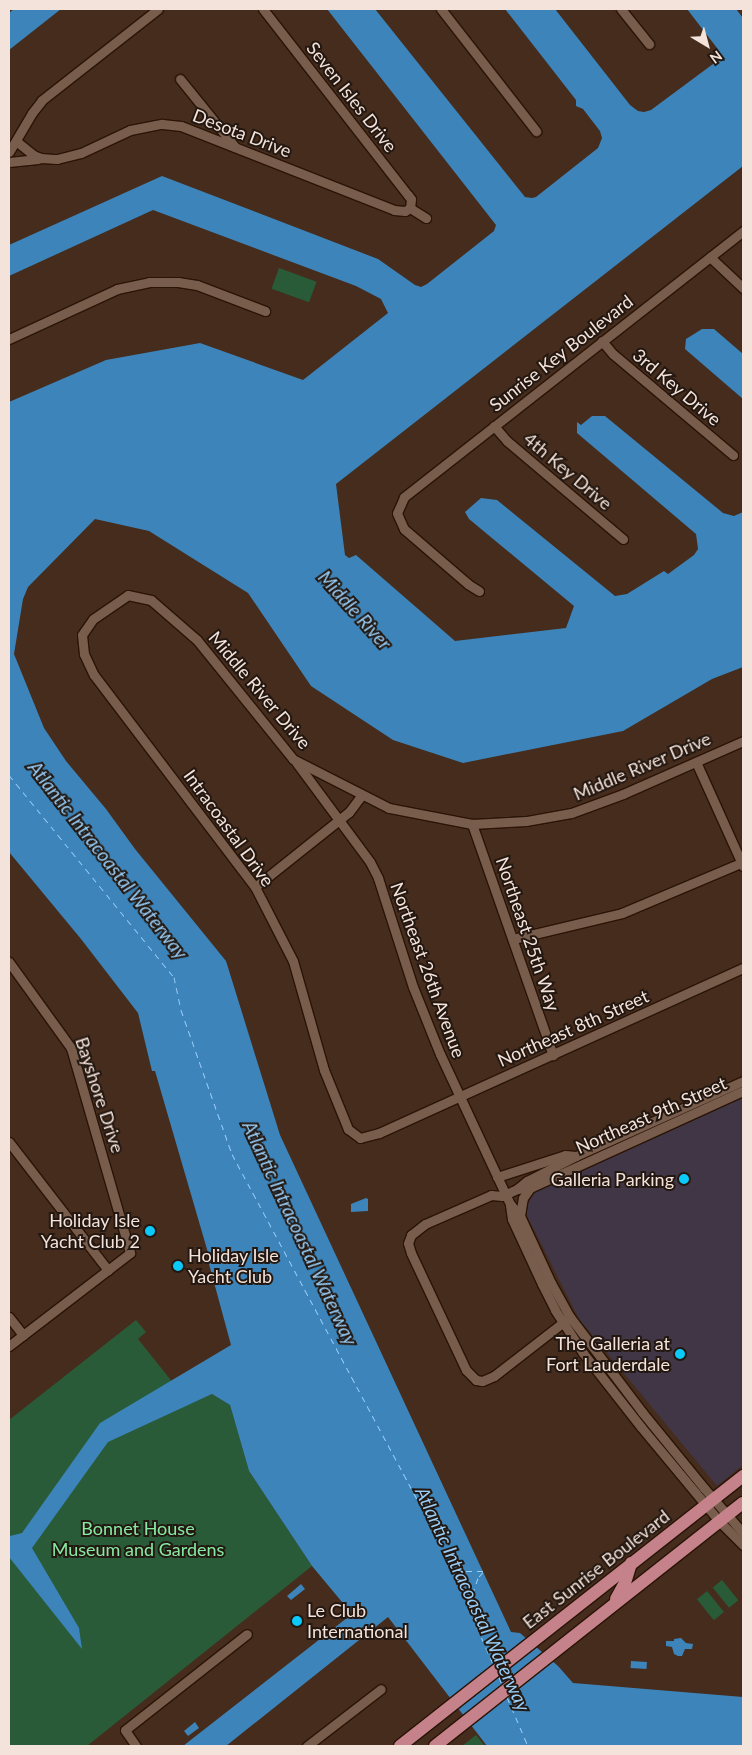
<!DOCTYPE html>
<html>
<head>
<meta charset="utf-8">
<style>
	body { margin:0 }
	#map { position:relative; width:752px; height:1755px; overflow:hidden; background:#452c1d; font-family:Lato,sans-serif }
	div>[style] { position:absolute }
	.commercial>* { inset:0; background:#413645 }
	.green>* { inset:0; background:#295b38; transform-origin:0 0 }
	.water>* { inset:0; background:#3c84b9; transform-origin:0 0 }
	.ferry>* { height:1px; margin-top:-0.5px; transform-origin:0; background:repeating-linear-gradient(90deg,#97cdf8 0 6px,transparent 0 11px) }
	.roads { filter:drop-shadow(1px 0 #2a1406) drop-shadow(-1px 0 #2a1406) drop-shadow(0 1px #2a1406) drop-shadow(0 -1px #2a1406) }
	.street>* { height:9px; margin:-4.5px; padding:0 4.5px; transform-origin:4.5px; border-radius:4.5px; background:#785d4d }
	.primary>* { height:12px; margin:-6px; padding:0 6px; transform-origin:6px; border-radius:6px; background:#c6828a }
	.dots>* { width:14px; height:14px; translate:-50% -50%; box-sizing:border-box; border:2px solid #231811; border-radius:50% }
	span { translate:-50% -50%; white-space:nowrap; text-align:center; line-height:1.15; -webkit-text-stroke:4px #231811; paint-order:stroke }
	.street-label { font-size:18px; color:#f4e3da }
	.poi-label { font-size:18px; color:#f4e3da }
	.right { translate:-100% -50%; text-align:right }
	.left { translate:0 -50%; text-align:left }
	.park-label { font-size:18px; color:#86eaa2 }
	.water-label { font-size:19px; color:#97cdf8; font-style:italic }
	.frame { position:absolute; inset:0; border:10px solid #f4e3da; pointer-events:none }
	.north { position:absolute; left:682px; top:20px; width:50px; height:50px; -webkit-text-stroke:4px #231811; paint-order:stroke; rotate:143deg; font-size:14px; font-weight:700; line-height:20px; text-align:center; color:#f4e3da }
	.north::after { content:''; display:block; margin:auto; width:18px; height:22px; background:#f4e3da; clip-path:polygon(50% 0,100% 100%,50% 72%,0 100%) }
</style>
</head>
<body>
<div id="map">
	<div class="commercial">
		<div style="clip-path:polygon(743px 1095px,743px 1465px,717px 1486px,579px 1319px,524px 1210px,534px 1193px)"></div>
	</div>
	<div class="green">
		<div style="left:279px;top:268px;width:40px;height:22px;rotate:20deg"></div>
		<div style="clip-path:polygon(136px 1320px,146px 1332px,138px 1339px,190px 1404px,212px 1394px,230px 1405px,249px 1471px,312px 1566px,87px 1746px,9px 1746px,9px 1420px)"></div>
		<div style="left:722px;top:1580px;width:26px;height:12px;rotate:51deg"></div>
		<div style="left:707px;top:1591px;width:27px;height:13px;rotate:51deg"></div>
		<div style="clip-path:polygon(476px 1735px,485px 1746px,462px 1746px)"></div>
	</div>
	<div class="water">
		<div style="clip-path:polygon(14px 9px,61px 9px,9px 50px,9px 13px)"></div>
		<div style="clip-path:polygon(327px 9px,375px 9px,525px 197px,532px 198px,536px 197px,598px 148px,602px 138px,600px 131px,583px 109px,576px 106px,576px 100px,505px 9px,555px 9px,630px 105px,638px 111px,644px 112px,651px 110px,713px 64px,716px 59px,717px 48px,687px 9px,736px 9px,743px 18px,743px 166px,336px 484px,345px 555px,349px 558px,356px 555px,455px 641px,566px 628px,574px 606px,469px 519px,465px 512px,481px 498px,497px 500px,615px 596px,627px 594px,664px 571px,668px 574px,694px 555px,698px 549px,696px 534px,577px 433px,577px 422px,581px 425px,592px 416px,605px 416px,723px 513px,734px 516px,743px 512px,743px 667px,712px 679px,623px 731px,463px 763px,393px 740px,311px 686px,248px 593px,149px 531px,95px 519px,28px 587px,23px 599px,14px 654px,44px 728px,66px 761px,106px 809px,135px 849px,226px 961px,280px 1135px,511px 1632px,520px 1633px,558px 1666px,573px 1683px,743px 1697px,743px 1746px,487px 1746px,388px 1617px,226px 1746px,183px 1746px,352px 1614px,312px 1566px,249px 1471px,230px 1405px,212px 1394px,108px 1442px,32px 1548px,79px 1628px,82px 1649px,9px 1557px,9px 1534px,10px 1536px,22px 1533px,100px 1423px,231px 1345px,209px 1264px,211px 1263px,155px 1071px,152px 1071px,138px 1013px,81px 939px,9px 852px,9px 402px,106px 360px,200px 343px,303px 380px,388px 313px,381px 299px,356px 286px,153px 210px,9px 276px,9px 245px,162px 176px,378px 259px,415px 285px,421px 287px,427px 284px,494px 231px,496px 225px)"></div>
		<div style="clip-path:polygon(702px 329px,714px 329px,743px 354px,743px 399px,685px 349px,686px 339px)"></div>
		<div style="clip-path:polygon(366px 1198px,368px 1199px,368px 1211px,351px 1212px,351px 1204px)"></div>
		<div style="clip-path:polygon(301px 1584px,305px 1589px,291px 1600px,287px 1596px)"></div>
		<div style="clip-path:polygon(681px 1638px,686px 1643px,693px 1644px,692px 1649px,685px 1649px,682px 1656px,678px 1656px,674px 1654px,672px 1647px,666px 1646px,666px 1641px,674px 1641px,674px 1639px)"></div>
		<div style="left:631px;top:1661px;width:16px;height:7px;rotate:4deg"></div>
		<div style="clip-path:polygon(195px 1722px,199px 1728px,188px 1736px,184px 1731px)"></div>
	</div>
	<div class="ferry">
		<div style="left:9px;top:775px;width:261px;rotate:50.8deg"></div>
		<div style="left:174px;top:977px;width:34px;rotate:78deg"></div>
		<div style="left:181px;top:1010px;width:153px;rotate:70.5deg"></div>
		<div style="left:232px;top:1154px;width:448px;rotate:61.8deg"></div>
		<div style="left:444px;top:1549px;width:31px;rotate:45deg"></div>
		<div style="left:466px;top:1571px;width:18px"></div>
		<div style="left:483px;top:1572px;width:8px;rotate:130deg"></div>
		<div style="left:478px;top:1578px;width:31px;rotate:109deg"></div>
		<div style="left:468px;top:1607px;width:64px;rotate:66.2deg"></div>
		<div style="left:499px;top:1677px;width:9px;rotate:69deg"></div>
		<div style="left:507px;top:1697px;width:53px;rotate:66.8deg"></div>
	</div>
	<div class="roads">
		<div class="street">
			<div style="left:263px;top:9px;width:236px;rotate:52.1deg"></div>
			<div style="left:408px;top:195px;width:5px;rotate:53deg"></div>
			<div style="left:411px;top:199px;width:9px;rotate:96deg"></div>
			<div style="left:441px;top:9px;width:155px;rotate:52.1deg"></div>
			<div style="left:621px;top:9px;width:45px;rotate:51.3deg"></div>
			<div style="left:180px;top:79px;width:87px;rotate:51deg"></div>
			<div style="left:16px;top:141px;width:22px;rotate:39deg"></div>
			<div style="left:33px;top:155px;width:9px;rotate:21deg"></div>
			<div style="left:41px;top:158px;width:16px;rotate:4deg"></div>
			<div style="left:57px;top:159px;width:25px;rotate:-14deg"></div>
			<div style="left:81px;top:153px;width:54px;rotate:-25.1deg"></div>
			<div style="left:130px;top:130px;width:33px;rotate:-11deg"></div>
			<div style="left:162px;top:124px;width:19px;rotate:6deg"></div>
			<div style="left:181px;top:126px;width:229px;rotate:21.5deg"></div>
			<div style="left:394px;top:210px;width:11px;rotate:5deg"></div>
			<div style="left:405px;top:211px;width:6px;rotate:-31deg"></div>
			<div style="left:9px;top:152px;width:45px;rotate:-59.5deg"></div>
			<div style="left:32px;top:113px;width:16px;rotate:-52deg"></div>
			<div style="left:42px;top:100px;width:147px;rotate:-38.1deg"></div>
			<div style="left:9px;top:162px;width:29px;rotate:-6deg"></div>
			<div style="left:410px;top:208px;width:19px;rotate:32deg"></div>
			<div style="left:710px;top:257px;width:45px;rotate:43.2deg"></div>
			<div style="left:9px;top:339px;width:119px;rotate:-24.8deg"></div>
			<div style="left:117px;top:289px;width:33px;rotate:-12deg"></div>
			<div style="left:149px;top:282px;width:29px"></div>
			<div style="left:178px;top:282px;width:19px;rotate:9deg"></div>
			<div style="left:197px;top:285px;width:73px;rotate:20.9deg"></div>
			<div style="left:602px;top:341px;width:17px;rotate:50deg"></div>
			<div style="left:613px;top:354px;width:157px;rotate:40.1deg"></div>
			<div style="left:494px;top:426px;width:20px;rotate:49deg"></div>
			<div style="left:507px;top:441px;width:152px;rotate:40.2deg"></div>
			<div style="left:479px;top:591px;width:13px;rotate:-148deg"></div>
			<div style="left:468px;top:584px;width:84px;rotate:-139.3deg"></div>
			<div style="left:404px;top:529px;width:17px;rotate:-114deg"></div>
			<div style="left:397px;top:513px;width:17px;rotate:-66deg"></div>
			<div style="left:404px;top:497px;width:431px;rotate:-38.1deg"></div>
			<div style="left:743px;top:741px;width:131px;rotate:156.2deg"></div>
			<div style="left:623px;top:794px;width:55px;rotate:159.9deg"></div>
			<div style="left:571px;top:813px;width:46px;rotate:169.9deg"></div>
			<div style="left:526px;top:821px;width:54px;rotate:176.8deg"></div>
			<div style="left:472px;top:824px;width:85px;rotate:-169.1deg"></div>
			<div style="left:389px;top:808px;width:108px;rotate:-153deg"></div>
			<div style="left:293px;top:759px;width:153px;rotate:-128.9deg"></div>
			<div style="left:197px;top:640px;width:61px;rotate:-139deg"></div>
			<div style="left:151px;top:600px;width:24px;rotate:-168deg"></div>
			<div style="left:128px;top:595px;width:42px;rotate:145.6deg"></div>
			<div style="left:93px;top:619px;width:19px;rotate:125deg"></div>
			<div style="left:82px;top:635px;width:19px;rotate:84deg"></div>
			<div style="left:84px;top:654px;width:23px;rotate:65deg"></div>
			<div style="left:94px;top:675px;width:266px;rotate:52.8deg"></div>
			<div style="left:255px;top:887px;width:83px;rotate:62.8deg"></div>
			<div style="left:293px;top:961px;width:113px;rotate:74.1deg"></div>
			<div style="left:324px;top:1070px;width:64px;rotate:67.9deg"></div>
			<div style="left:348px;top:1129px;width:15px;rotate:37deg"></div>
			<div style="left:360px;top:1138px;width:20px;rotate:-15deg"></div>
			<div style="left:379px;top:1133px;width:400px;rotate:-24.4deg"></div>
			<div style="left:296px;top:762px;width:124px;rotate:53.5deg"></div>
			<div style="left:370px;top:862px;width:18px;rotate:63deg"></div>
			<div style="left:378px;top:878px;width:114px;rotate:72.2deg"></div>
			<div style="left:413px;top:987px;width:72px;rotate:68.1deg"></div>
			<div style="left:440px;top:1054px;width:166px;rotate:65deg"></div>
			<div style="left:510px;top:1204px;width:16px;rotate:50deg"></div>
			<div style="left:520px;top:1216px;width:74px;rotate:65.2deg"></div>
			<div style="left:551px;top:1283px;width:39px;rotate:61deg"></div>
			<div style="left:570px;top:1317px;width:119px;rotate:52.8deg"></div>
			<div style="left:642px;top:1412px;width:98px;rotate:50.8deg"></div>
			<div style="left:704px;top:1488px;width:60px;rotate:49.1deg"></div>
			<div style="left:696px;top:762px;width:114px;rotate:65.7deg"></div>
			<div style="left:472px;top:824px;width:245px;rotate:70.7deg"></div>
			<div style="left:255px;top:887px;width:120px;rotate:-38.6deg"></div>
			<div style="left:349px;top:812px;width:20px;rotate:-53deg"></div>
			<div style="left:513px;top:939px;width:112px;rotate:-13.4deg"></div>
			<div style="left:622px;top:913px;width:131px;rotate:-22.9deg"></div>
			<div style="left:9px;top:962px;width:106px;rotate:54.2deg"></div>
			<div style="left:71px;top:1048px;width:213px;rotate:73.9deg"></div>
			<div style="left:130px;top:1253px;width:153px;rotate:142.5deg"></div>
			<div style="left:9px;top:1142px;width:162px;rotate:52.3deg"></div>
			<div style="left:497px;top:1177px;width:71px;rotate:-17.9deg"></div>
			<div style="left:565px;top:1155px;width:11px;rotate:5deg"></div>
			<div style="left:517px;top:1189px;width:13px;rotate:-4deg"></div>
			<div style="left:530px;top:1188px;width:234px;rotate:-24.5deg"></div>
			<div style="left:510px;top:1205px;width:14px;rotate:82deg"></div>
			<div style="left:512px;top:1219px;width:72px;rotate:65.2deg"></div>
			<div style="left:542px;top:1284px;width:29px;rotate:63deg"></div>
			<div style="left:555px;top:1310px;width:51px;rotate:56.9deg"></div>
			<div style="left:583px;top:1353px;width:94px;rotate:51.9deg"></div>
			<div style="left:641px;top:1427px;width:124px;rotate:50.3deg"></div>
			<div style="left:720px;top:1522px;width:33px;rotate:45deg"></div>
			<div style="left:520px;top:1216px;width:18px;rotate:-81deg"></div>
			<div style="left:523px;top:1198px;width:12px;rotate:-55deg"></div>
			<div style="left:9px;top:1317px;width:23px;rotate:52deg"></div>
			<div style="left:570px;top:1317px;width:96px;rotate:142.2deg"></div>
			<div style="left:494px;top:1376px;width:13px;rotate:157deg"></div>
			<div style="left:482px;top:1381px;width:6px;rotate:-171deg"></div>
			<div style="left:476px;top:1380px;width:14px;rotate:-135deg"></div>
			<div style="left:466px;top:1370px;width:129px;rotate:-115.2deg"></div>
			<div style="left:411px;top:1253px;width:10px;rotate:-107deg"></div>
			<div style="left:408px;top:1243px;width:9px;rotate:-69deg"></div>
			<div style="left:411px;top:1235px;width:18px;rotate:-38deg"></div>
			<div style="left:425px;top:1224px;width:72px;rotate:-23.7deg"></div>
			<div style="left:491px;top:1195px;width:11px;rotate:5deg"></div>
			<div style="left:502px;top:1196px;width:17px;rotate:-25deg"></div>
			<div style="left:517px;top:1189px;width:13px;rotate:-39deg"></div>
			<div style="left:527px;top:1181px;width:55px;rotate:-27deg"></div>
			<div style="left:576px;top:1156px;width:183px;rotate:-24.2deg"></div>
			<div style="left:136px;top:1746px;width:19px;rotate:-125deg"></div>
			<div style="left:125px;top:1730px;width:155px;rotate:-38.2deg"></div>
			<div style="left:307px;top:1746px;width:93px;rotate:-37.6deg"></div>
		</div>
		<div class="primary">
			<div style="left:616px;top:1599px;width:18px;rotate:-61deg"></div>
			<div style="left:625px;top:1583px;width:21px;rotate:-73deg"></div>
			<div style="left:400px;top:1746px;width:437px;rotate:-38.2deg"></div>
			<div style="left:435px;top:1746px;width:392px;rotate:-38.3deg"></div>
		</div>
	</div>
	<div class="dots">
		<div style="left:684px;top:1179px;background:#0bcafa"></div>
		<div style="left:150px;top:1231px;background:#0bcafa"></div>
		<div style="left:178px;top:1266px;background:#0bcafa"></div>
		<div style="left:680px;top:1354px;background:#0bcafa"></div>
		<div style="left:297px;top:1621px;background:#0bcafa"></div>
	</div>
	<div class="street-label">
		<span style="left:352px;top:97px;rotate:52deg">Seven Isles Drive</span>
		<span style="left:242px;top:133px;rotate:21deg">Desota Drive</span>
		<span style="left:561px;top:353px;rotate:-38deg">Sunrise Key Boulevard</span>
		<span style="left:677px;top:387px;rotate:40deg">3rd Key Drive</span>
		<span style="left:568px;top:471px;rotate:40deg">4th Key Drive</span>
		<span style="left:260px;top:690px;rotate:50deg">Middle River Drive</span>
		<span style="left:642px;top:766px;rotate:-23deg">Middle River Drive</span>
		<span style="left:229px;top:828px;rotate:54deg">Intracoastal Drive</span>
		<span style="left:528px;top:934px;rotate:71deg">Northeast 25th Way</span>
		<span style="left:428px;top:970px;rotate:70deg">Northeast 26th Avenue</span>
		<span style="left:573px;top:1028px;rotate:-24deg">Northeast 8th Street</span>
		<span style="left:100px;top:1095px;rotate:72deg">Bayshore Drive</span>
		<span style="left:651px;top:1115px;rotate:-24deg">Northeast 9th Street</span>
		<span style="left:596px;top:1569px;rotate:-38deg">East Sunrise Boulevard</span>
	</div>
	<div class="poi-label">
		<span class="right" style="left:674px;top:1179px">Galleria Parking</span>
		<span class="right" style="left:140px;top:1231px">Holiday Isle<br>Yacht Club 2</span>
		<span class="left" style="left:188px;top:1266px">Holiday Isle<br>Yacht Club</span>
		<span class="right" style="left:670px;top:1354px">The Galleria at<br>Fort Lauderdale</span>
		<span class="left" style="left:307px;top:1621px">Le Club<br>International</span>
	</div>
	<div class="park-label">
		<span style="left:138px;top:1539px">Bonnet House<br>Museum and Gardens</span>
	</div>
	<div class="water-label">
		<span style="left:355px;top:610px;rotate:48deg">Middle River</span>
		<span style="left:108px;top:860px;rotate:52deg">Atlantic Intracoastal Waterway</span>
		<span style="left:300px;top:1233px;rotate:65deg">Atlantic Intracoastal Waterway</span>
		<span style="left:473px;top:1599px;rotate:65deg">Atlantic Intracoastal Waterway</span>
	</div>
	<div class="frame"></div>
	<div class="north">N</div>
</div>
</body>
</html>
